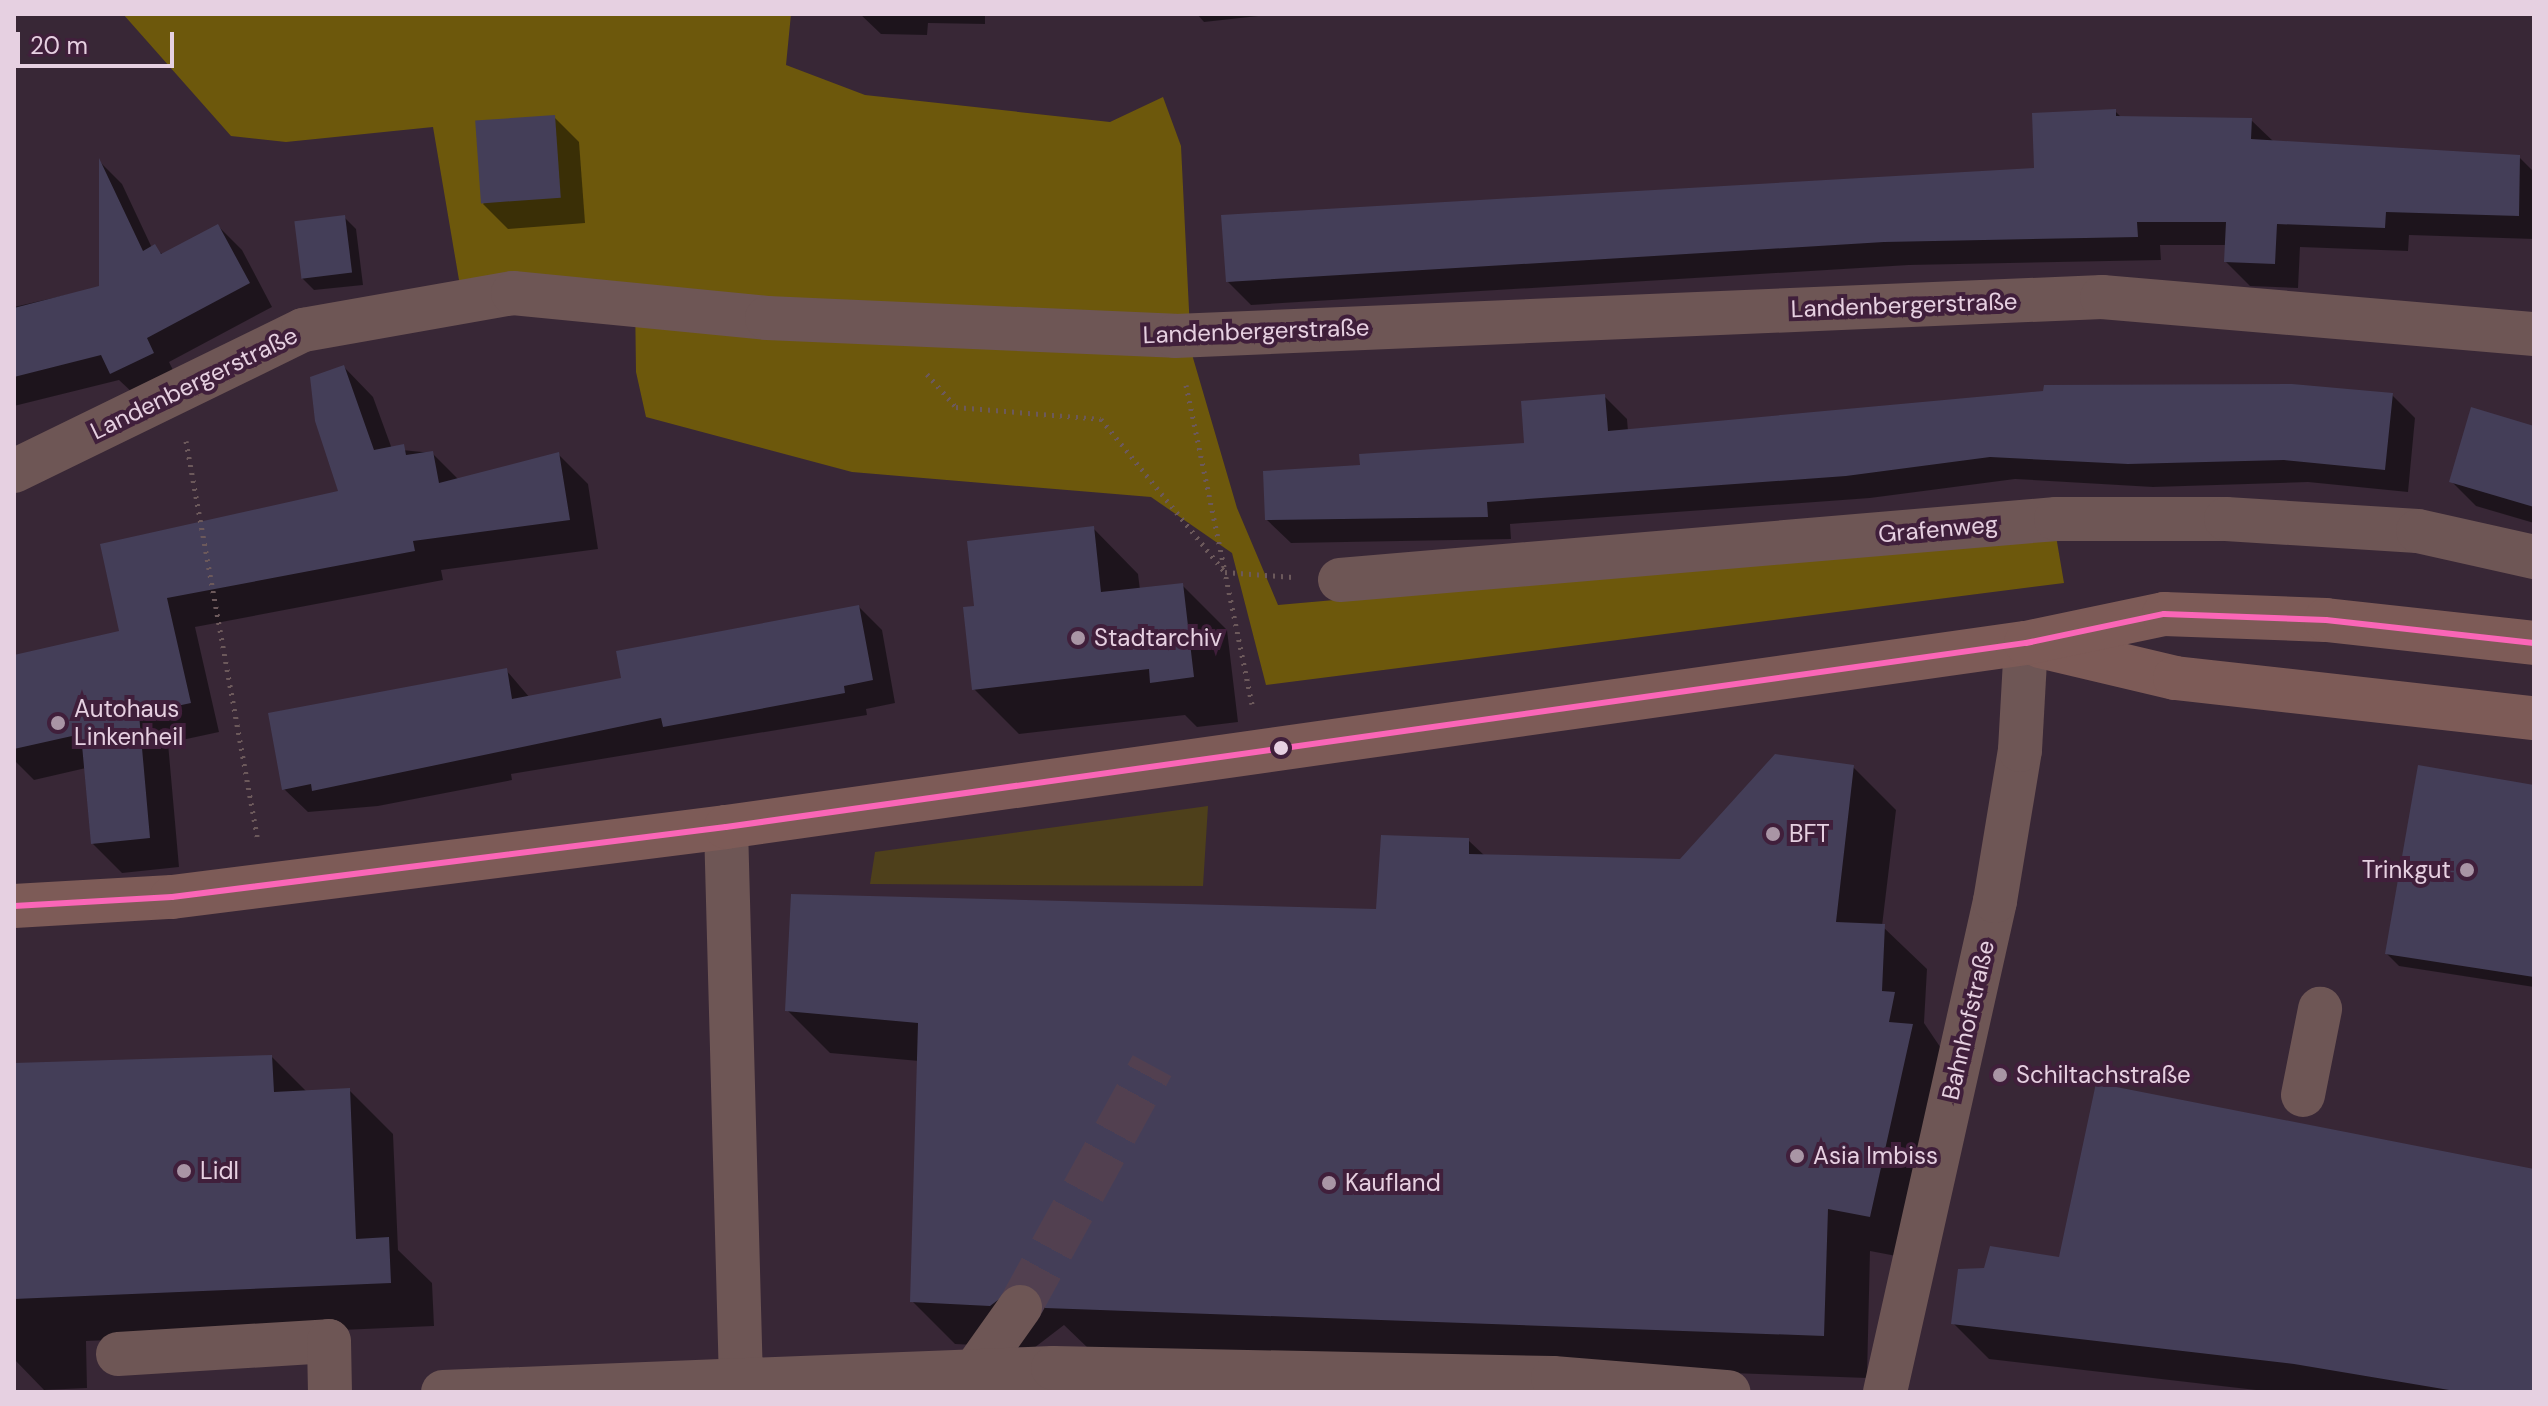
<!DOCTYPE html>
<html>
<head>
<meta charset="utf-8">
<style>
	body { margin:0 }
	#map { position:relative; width:2548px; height:1406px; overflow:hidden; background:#382736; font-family:"DM Sans",sans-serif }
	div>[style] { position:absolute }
	.green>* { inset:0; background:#4e401b }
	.forest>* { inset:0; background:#6d580c }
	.shadow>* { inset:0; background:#0007 }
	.building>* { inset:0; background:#443e58; transform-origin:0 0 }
	.minor-tunnel>* { height:44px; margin-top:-22px; transform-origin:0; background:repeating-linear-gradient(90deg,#524050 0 44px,transparent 0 66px) }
	.path>* { height:5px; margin-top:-2.5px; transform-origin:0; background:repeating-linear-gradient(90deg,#6c595b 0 2px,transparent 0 8px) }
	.minor>* { height:44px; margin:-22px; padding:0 22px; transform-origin:22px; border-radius:22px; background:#6e5655 }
	.major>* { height:44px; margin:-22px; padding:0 22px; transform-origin:22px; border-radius:22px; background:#7d5b57 }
	.bus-1>* { height:6px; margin:-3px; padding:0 3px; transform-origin:3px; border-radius:3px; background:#fa66b7 }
	.dots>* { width:22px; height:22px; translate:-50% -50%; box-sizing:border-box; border:4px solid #401f3b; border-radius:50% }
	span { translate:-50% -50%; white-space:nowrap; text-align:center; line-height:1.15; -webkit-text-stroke:8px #401f3b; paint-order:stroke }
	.street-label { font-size:24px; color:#e6d0e1 }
	.poi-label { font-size:24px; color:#e6d0e1 }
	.left { translate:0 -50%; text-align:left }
	.right { translate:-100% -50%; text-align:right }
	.frame { position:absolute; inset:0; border:16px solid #e6d0e1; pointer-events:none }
	.scale { position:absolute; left:16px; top:32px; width:158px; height:36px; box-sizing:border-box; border:4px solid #e6d0e1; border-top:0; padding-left:10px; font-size:24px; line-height:28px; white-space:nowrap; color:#e6d0e1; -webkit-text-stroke:6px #401f3b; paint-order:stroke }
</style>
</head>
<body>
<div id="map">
	<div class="green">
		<div style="clip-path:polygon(1208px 806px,1203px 886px,870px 884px,875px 852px)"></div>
	</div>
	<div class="forest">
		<div style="clip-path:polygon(123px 14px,791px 14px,786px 65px,865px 95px,1110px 122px,1163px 97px,1181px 146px,1191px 351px,1237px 508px,1278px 605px,2056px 536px,2064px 583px,1266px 685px,1232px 553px,1151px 497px,852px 472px,646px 417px,636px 372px,635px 297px,459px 280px,433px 127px,286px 142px,231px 136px)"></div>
	</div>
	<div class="shadow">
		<div style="clip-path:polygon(860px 14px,985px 14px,985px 24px,928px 23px,927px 35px,881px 34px)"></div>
		<div style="clip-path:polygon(1197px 14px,1276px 14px,1204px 22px)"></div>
		<div style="clip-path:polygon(2115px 111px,2122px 118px,2251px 120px,2274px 142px,2519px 157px,2534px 172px,2534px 239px,2409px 235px,2408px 251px,2300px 247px,2298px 288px,2250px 286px,2226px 262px,2227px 245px,2160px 245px,2161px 260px,1909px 265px,1251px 305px,1228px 282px,2037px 170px)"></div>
		<div style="clip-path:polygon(554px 117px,579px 142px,585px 223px,508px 229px,483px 204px)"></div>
		<div style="clip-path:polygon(101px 163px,122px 184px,152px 248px,164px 255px,218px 226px,242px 250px,272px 307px,169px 362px,176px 376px,136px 396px,119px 380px,14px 406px,14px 307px,101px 287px)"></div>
		<div style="clip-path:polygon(344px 217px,356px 229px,363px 285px,314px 290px,302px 278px)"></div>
		<div style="clip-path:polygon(344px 367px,373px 397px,392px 449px,432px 453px,459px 480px,559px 455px,588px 484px,598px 549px,441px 570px,443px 580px,195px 627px,219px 732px,168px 743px,179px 867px,122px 873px,93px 844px,86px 768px,34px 780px,14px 760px,14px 657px,122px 633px,103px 546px,341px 492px)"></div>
		<div style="clip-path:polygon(2392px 395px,2415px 418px,2408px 492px,2308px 482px,2153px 487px,2015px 479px,1870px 498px,1510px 524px,1511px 539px,1291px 543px,1267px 520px,1362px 467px,1527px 445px,1604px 396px,1627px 419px,1628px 431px)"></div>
		<div style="clip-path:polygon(2534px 432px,2534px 523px,2476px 506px,2451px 481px)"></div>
		<div style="clip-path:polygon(1093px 528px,1138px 574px,1140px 590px,1182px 585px,1227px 630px,1238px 722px,1197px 727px,1185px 715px,1019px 734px,974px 689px,976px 608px)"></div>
		<div style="clip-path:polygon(859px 607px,882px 630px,895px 703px,866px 709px,867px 715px,511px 774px,512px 780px,378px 806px,308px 812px,284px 789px,506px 670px,530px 698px,623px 680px)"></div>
		<div style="clip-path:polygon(1853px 767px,1896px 810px,1882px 926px,1927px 969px,1924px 1023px,1955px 1069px,1912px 1259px,1870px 1251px,1867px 1378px,1090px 1350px,1064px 1325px,1034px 1348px,955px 1344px,912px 1301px,919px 1061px,830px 1053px,787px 1010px,1378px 911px,1468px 840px,1485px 856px,1681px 861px)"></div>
		<div style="clip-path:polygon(2534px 787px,2534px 987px,2399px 966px,2387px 954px)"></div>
		<div style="clip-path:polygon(272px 1057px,307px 1092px,349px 1090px,393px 1134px,398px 1250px,432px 1283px,434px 1326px,86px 1341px,87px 1388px,44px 1390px,14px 1359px,14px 1065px)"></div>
		<div style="clip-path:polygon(2534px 1172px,2534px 1392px,2273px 1392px,1989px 1359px,1953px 1323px)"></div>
	</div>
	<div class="building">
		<div style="clip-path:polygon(2116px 109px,2116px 116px,2252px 118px,2251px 139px,2520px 155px,2519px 216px,2386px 212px,2385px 228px,2277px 224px,2275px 264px,2224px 262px,2226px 222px,2137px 222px,2138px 237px,1884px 242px,1226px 282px,1221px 215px,2034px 168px,2032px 113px)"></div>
		<div style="left:555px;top:115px;width:83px;height:80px;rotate:86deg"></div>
		<div style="clip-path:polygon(99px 158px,143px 251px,155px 244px,161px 254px,218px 224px,250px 283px,147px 338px,154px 353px,110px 374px,101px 355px,14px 377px,14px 308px,99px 286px)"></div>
		<div style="left:345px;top:215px;width:58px;height:51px;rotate:83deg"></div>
		<div style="clip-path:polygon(344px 365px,374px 450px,404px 444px,406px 455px,433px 451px,439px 483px,559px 452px,570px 520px,413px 541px,415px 551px,167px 598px,191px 703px,139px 714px,150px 838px,91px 844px,81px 734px,14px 749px,14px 655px,119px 631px,100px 544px,338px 491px,315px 421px,310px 377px)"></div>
		<div style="clip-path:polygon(2292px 384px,2393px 393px,2385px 470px,2284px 460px,2128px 464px,1990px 457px,1846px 476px,1487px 502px,1488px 517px,1265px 520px,1263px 471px,1360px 465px,1359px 454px,1524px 443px,1521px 401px,1605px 394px,1608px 431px,2043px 391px,2044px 385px)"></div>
		<div style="clip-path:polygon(2471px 407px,2534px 426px,2534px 507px,2449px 482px)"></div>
		<div style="clip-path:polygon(1094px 526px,1101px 592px,1183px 583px,1194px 677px,1150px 683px,1149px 669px,972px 690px,963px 607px,974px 606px,967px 541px)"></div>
		<div style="clip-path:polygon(859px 605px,873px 680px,844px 686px,845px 693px,663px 727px,661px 718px,312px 791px,311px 784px,282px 790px,268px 713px,507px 668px,512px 699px,621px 678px,616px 651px)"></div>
		<div style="clip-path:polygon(1775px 754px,1854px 765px,1836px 922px,1885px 924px,1882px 991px,1895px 992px,1889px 1022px,1913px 1024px,1870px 1217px,1828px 1209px,1824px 1336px,1045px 1308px,1035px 1287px,1022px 1282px,990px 1306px,910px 1302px,918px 1023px,785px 1011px,791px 894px,1376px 909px,1381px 835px,1469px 838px,1469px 854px,1680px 859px)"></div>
		<div style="clip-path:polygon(2418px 765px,2534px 785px,2534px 977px,2385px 954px)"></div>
		<div style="clip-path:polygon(272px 1055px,274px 1092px,350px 1088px,356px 1239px,389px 1237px,391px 1283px,14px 1299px,14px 1063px)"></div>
		<div style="clip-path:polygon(2096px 1083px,2534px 1169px,2534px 1392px,2461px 1392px,2294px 1364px,1951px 1324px,1958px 1269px,1984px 1268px,1990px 1246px,2059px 1257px)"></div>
	</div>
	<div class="minor-tunnel">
		<div style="left:1020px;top:1307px;width:275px;rotate:-61.3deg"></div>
	</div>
	<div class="path">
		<div style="left:927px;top:374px;width:44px;rotate:48.7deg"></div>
		<div style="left:956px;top:407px;width:145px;rotate:4.7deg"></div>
		<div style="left:1101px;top:419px;width:197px;rotate:51deg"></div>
		<div style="left:1186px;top:385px;width:190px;rotate:78.2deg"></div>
		<div style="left:186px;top:441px;width:402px;rotate:79.8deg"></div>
		<div style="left:1252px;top:704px;width:135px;rotate:-101.6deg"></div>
		<div style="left:1225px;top:572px;width:68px;rotate:4.2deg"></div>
	</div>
	<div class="minor">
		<div style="left:14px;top:471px;width:322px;rotate:-26deg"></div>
		<div style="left:303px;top:330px;width:213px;rotate:-10deg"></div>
		<div style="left:513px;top:293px;width:255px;rotate:5.6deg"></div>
		<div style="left:767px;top:318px;width:408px;rotate:2.5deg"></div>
		<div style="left:1175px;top:336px;width:928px;rotate:-2.41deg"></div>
		<div style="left:2102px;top:297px;width:434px;rotate:4.9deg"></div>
		<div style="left:1340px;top:580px;width:719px;rotate:-4.87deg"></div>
		<div style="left:2056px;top:519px;width:170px"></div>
		<div style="left:2226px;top:519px;width:192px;rotate:3.6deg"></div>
		<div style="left:2418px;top:531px;width:119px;rotate:12.6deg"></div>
		<div style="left:726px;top:827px;width:553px;rotate:88.45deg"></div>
		<div style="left:2303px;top:1095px;width:88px;rotate:-78.8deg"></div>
		<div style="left:118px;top:1354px;width:211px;rotate:-3.5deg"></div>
		<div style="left:329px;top:1341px;width:51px;rotate:88.9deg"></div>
		<div style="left:976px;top:1369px;width:76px;rotate:-54.6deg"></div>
		<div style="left:443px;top:1392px;width:610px;rotate:-2.25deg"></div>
		<div style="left:1053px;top:1368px;width:500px;rotate:1.15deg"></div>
		<div style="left:1553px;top:1378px;width:176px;rotate:4.6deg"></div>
		<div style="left:1885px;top:1392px;width:503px;rotate:-77.37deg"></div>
		<div style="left:1995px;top:901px;width:153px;rotate:-80.6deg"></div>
		<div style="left:2020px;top:750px;width:107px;rotate:-86.8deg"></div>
	</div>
	<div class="major">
		<div style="left:2040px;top:646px;width:139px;rotate:13.3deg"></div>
		<div style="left:2175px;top:678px;width:361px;rotate:6.4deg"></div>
		<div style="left:14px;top:906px;width:158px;rotate:-3.3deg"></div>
		<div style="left:172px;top:897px;width:558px;rotate:-7.2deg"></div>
		<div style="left:726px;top:827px;width:1313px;rotate:-8.06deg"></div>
		<div style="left:2026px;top:643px;width:141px;rotate:-11.9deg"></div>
		<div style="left:2164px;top:614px;width:162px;rotate:2.1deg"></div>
		<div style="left:2326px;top:620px;width:209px;rotate:6.3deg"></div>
	</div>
	<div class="bus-1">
		<div style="left:14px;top:906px;width:158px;rotate:-3.3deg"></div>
		<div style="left:172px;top:897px;width:558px;rotate:-7.2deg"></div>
		<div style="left:726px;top:827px;width:1313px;rotate:-8.06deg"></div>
		<div style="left:2026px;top:643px;width:141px;rotate:-11.9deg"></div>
		<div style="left:2164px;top:614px;width:162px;rotate:2.1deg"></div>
		<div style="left:2326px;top:620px;width:209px;rotate:6.3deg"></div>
	</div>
	<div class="dots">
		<div style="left:1078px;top:638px;background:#a995a5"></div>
		<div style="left:58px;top:723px;background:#a995a5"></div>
		<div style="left:1281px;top:748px;background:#e6d0e1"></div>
		<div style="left:1773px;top:834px;background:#a995a5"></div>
		<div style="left:2467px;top:870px;background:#a995a5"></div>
		<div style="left:2000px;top:1075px;background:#a995a5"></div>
		<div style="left:1797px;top:1156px;background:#a995a5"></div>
		<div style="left:184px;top:1171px;background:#a995a5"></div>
		<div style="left:1329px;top:1183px;background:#a995a5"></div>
	</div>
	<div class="street-label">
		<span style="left:1904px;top:305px;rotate:-2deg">Landenbergerstraße</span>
		<span style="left:1256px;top:331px;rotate:-2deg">Landenbergerstraße</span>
		<span style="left:194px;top:383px;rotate:-26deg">Landenbergerstraße</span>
		<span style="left:1938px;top:529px;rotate:-5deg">Grafenweg</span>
		<span style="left:1968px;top:1020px;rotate:-77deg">Bahnhofstraße</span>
	</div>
	<div class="poi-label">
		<span class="left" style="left:1094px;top:638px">Stadtarchiv</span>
		<span class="left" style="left:74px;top:723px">Autohaus<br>Linkenheil</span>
		<span class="left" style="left:1789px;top:834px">BFT</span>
		<span class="right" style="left:2451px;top:870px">Trinkgut</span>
		<span class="left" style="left:2016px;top:1075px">Schiltachstraße</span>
		<span class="left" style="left:1813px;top:1156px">Asia Imbiss</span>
		<span class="left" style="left:200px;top:1171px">Lidl</span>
		<span class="left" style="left:1345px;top:1183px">Kaufland</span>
	</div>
	<div class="frame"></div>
	<div class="scale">20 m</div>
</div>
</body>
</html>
